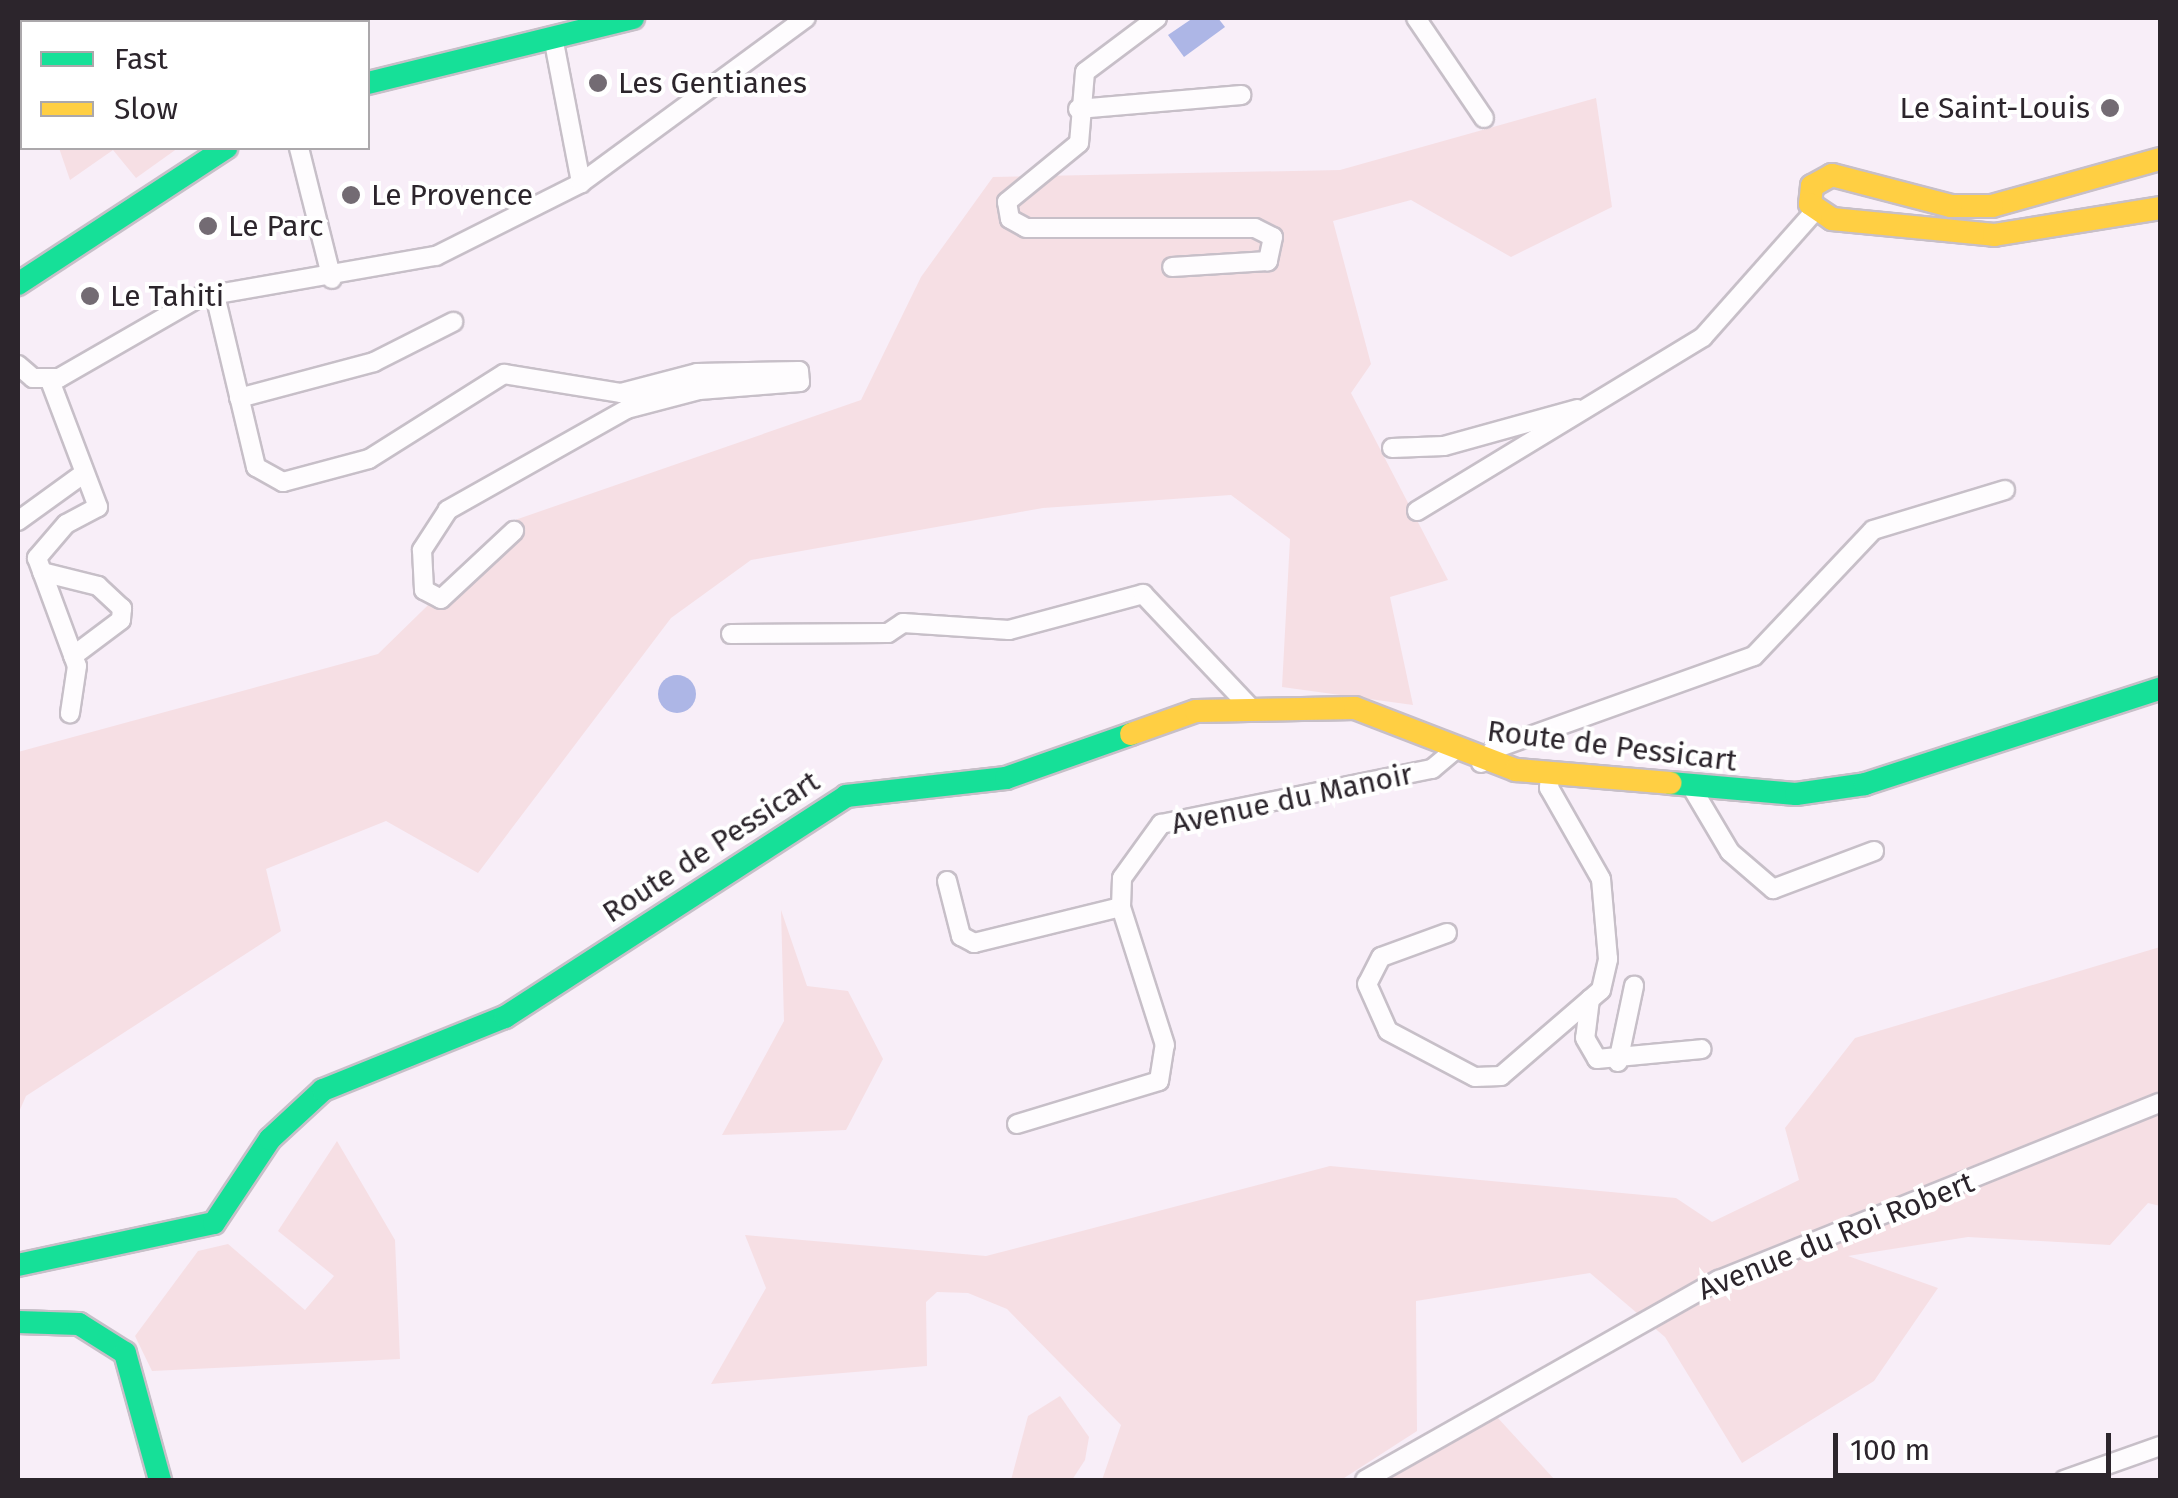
<!DOCTYPE html>
<html>
<head>
<meta charset="utf-8">
<style>
	body { margin:0 }
	#map { position:relative; width:2178px; height:1498px; overflow:hidden; background:#f8eef8; font-family:"Fira Sans",sans-serif }
	div>[style] { position:absolute }
	.green>* { inset:0; background:#f6dfe4 }
	.water>* { inset:0; background:#adb6e6 }
	.round { border-radius:50% }
	.roads { filter:drop-shadow(2px 0 #c7bfc8) drop-shadow(-2px 0 #c7bfc8) drop-shadow(0 2px #c7bfc8) drop-shadow(0 -2px #c7bfc8) }
	.street>* { height:18px; margin:-9px; padding:0 9px; transform-origin:9px; border-radius:9px; background:#fefcfe }
	.fast>* { height:22px; margin:-11px; padding:0 11px; transform-origin:11px; border-radius:11px; background:#16e098 }
	.slow>* { height:22px; margin:-11px; padding:0 11px; transform-origin:11px; border-radius:11px; background:#ffcf43 }
	.dots>* { width:28px; height:28px; translate:-50% -50%; box-sizing:border-box; border:5px solid #fff; border-radius:50% }
	span { translate:-50% -50%; white-space:nowrap; text-align:center; line-height:1.15; -webkit-text-stroke:8px #fff; paint-order:stroke }
	.poi-label { font-size:30px; color:#2c252c }
	.left { translate:0 -50%; text-align:left }
	.right { translate:-100% -50%; text-align:right }
	.street-label { font-size:30px; color:#2c252c }
	.frame { position:absolute; inset:0; border:20px solid #2c252c; pointer-events:none }
	.legend { position:absolute; left:20px; top:20px; width:350px; height:130px; box-sizing:border-box; background:#fff; border:2px solid #aba8ab; margin:0; padding:12px 18px; list-style:none; font-size:30px; color:#2c252c }
	.legend li { display:flex; align-items:center; gap:20px; height:50px }
	.legend b { width:50px; border:2px solid #aba8ab }
	.scale { position:absolute; left:1833px; top:1433px; width:278px; height:45px; box-sizing:border-box; border:5px solid #2c252c; border-top:0; padding-left:12px; font-size:30px; line-height:35px; white-space:nowrap; color:#2c252c; -webkit-text-stroke:8px #fff; paint-order:stroke }
</style>
</head>
<body>
<div id="map">
	<div class="green">
		<div style="clip-path:polygon(1596px 98px,1612px 207px,1511px 257px,1411px 200px,1333px 221px,1371px 364px,1351px 393px,1448px 580px,1390px 597px,1413px 705px,1282px 687px,1290px 539px,1231px 495px,1043px 508px,751px 560px,671px 618px,478px 873px,386px 821px,266px 869px,281px 931px,26px 1096px,18px 1114px,18px 752px,378px 654px,515px 520px,861px 400px,921px 277px,993px 177px,1340px 170px)"></div>
		<div style="clip-path:polygon(59px 148px,178px 148px,136px 178px,113px 150px,70px 180px)"></div>
		<div style="clip-path:polygon(781px 910px,807px 986px,848px 991px,883px 1059px,846px 1130px,722px 1135px,784px 1021px)"></div>
		<div style="clip-path:polygon(2160px 947px,2160px 1206px,2148px 1203px,2110px 1245px,1968px 1237px,1848px 1256px,1938px 1288px,1874px 1381px,1742px 1463px,1665px 1337px,1590px 1273px,1416px 1301px,1417px 1431px,1341px 1480px,1102px 1480px,1121px 1425px,1007px 1309px,968px 1293px,937px 1292px,926px 1302px,927px 1366px,711px 1384px,766px 1288px,745px 1235px,986px 1256px,1330px 1166px,1676px 1198px,1712px 1222px,1799px 1180px,1785px 1128px,1855px 1038px)"></div>
		<div style="clip-path:polygon(337px 1141px,395px 1240px,400px 1359px,152px 1371px,135px 1336px,198px 1251px,228px 1244px,305px 1310px,334px 1276px,278px 1231px)"></div>
		<div style="clip-path:polygon(1060px 1396px,1089px 1437px,1085px 1460px,1072px 1480px,1011px 1480px,1028px 1416px)"></div>
		<div style="clip-path:polygon(1497px 1417px,1555px 1480px,1388px 1480px)"></div>
	</div>
	<div class="water">
		<div style="clip-path:polygon(1193px 18px,1218px 18px,1225px 27px,1184px 57px,1168px 35px)"></div>
		<div class="round" style="left:658px;top:675px;width:38px;height:38px"></div>
	</div>
	<div class="roads">
		<div class="street">
			<div style="left:18px;top:18px;width:18px;rotate:77deg"></div>
			<div style="left:268px;top:18px;width:4px;rotate:76deg"></div>
			<div style="left:1157px;top:18px;width:90px;rotate:143.1deg"></div>
			<div style="left:1085px;top:72px;width:71px;rotate:94.8deg"></div>
			<div style="left:1079px;top:143px;width:93px;rotate:140.7deg"></div>
			<div style="left:1007px;top:202px;width:17px;rotate:80deg"></div>
			<div style="left:1010px;top:219px;width:18px;rotate:29deg"></div>
			<div style="left:1026px;top:228px;width:229px"></div>
			<div style="left:1255px;top:228px;width:20px;rotate:27deg"></div>
			<div style="left:1273px;top:237px;width:25px;rotate:102deg"></div>
			<div style="left:1268px;top:261px;width:96px;rotate:176.4deg"></div>
			<div style="left:1416px;top:18px;width:121px;rotate:55.8deg"></div>
			<div style="left:553px;top:37px;width:149px;rotate:79.1deg"></div>
			<div style="left:1078px;top:109px;width:164px;rotate:-4.9deg"></div>
			<div style="left:299px;top:148px;width:135px;rotate:75.9deg"></div>
			<div style="left:215px;top:295px;width:177px;rotate:76.6deg"></div>
			<div style="left:256px;top:467px;width:31px;rotate:29deg"></div>
			<div style="left:283px;top:482px;width:89px;rotate:-15deg"></div>
			<div style="left:369px;top:459px;width:160px;rotate:-32.2deg"></div>
			<div style="left:504px;top:374px;width:119px;rotate:9.2deg"></div>
			<div style="left:621px;top:393px;width:79px;rotate:-14.7deg"></div>
			<div style="left:697px;top:373px;width:102px;rotate:-1.1deg"></div>
			<div style="left:799px;top:371px;width:11px;rotate:85deg"></div>
			<div style="left:800px;top:382px;width:101px;rotate:175.5deg"></div>
			<div style="left:699px;top:390px;width:74px;rotate:165.2deg"></div>
			<div style="left:627px;top:409px;width:206px;rotate:150.6deg"></div>
			<div style="left:448px;top:510px;width:48px;rotate:123deg"></div>
			<div style="left:422px;top:550px;width:40px;rotate:87.1deg"></div>
			<div style="left:424px;top:590px;width:19px;rotate:28deg"></div>
			<div style="left:441px;top:599px;width:100px;rotate:-43deg"></div>
			<div style="left:18px;top:365px;width:20px;rotate:41deg"></div>
			<div style="left:33px;top:378px;width:26px"></div>
			<div style="left:59px;top:378px;width:163px;rotate:-29.9deg"></div>
			<div style="left:200px;top:297px;width:240px;rotate:-9.9deg"></div>
			<div style="left:436px;top:256px;width:162px;rotate:-26.7deg"></div>
			<div style="left:581px;top:183px;width:279px;rotate:-36.3deg"></div>
			<div style="left:49px;top:378px;width:138px;rotate:69.2deg"></div>
			<div style="left:98px;top:507px;width:36px;rotate:152deg"></div>
			<div style="left:66px;top:524px;width:45px;rotate:130.5deg"></div>
			<div style="left:37px;top:558px;width:115px;rotate:69.7deg"></div>
			<div style="left:77px;top:666px;width:48px;rotate:98.5deg"></div>
			<div style="left:239px;top:398px;width:140px;rotate:-14.9deg"></div>
			<div style="left:374px;top:362px;width:89px;rotate:-26.9deg"></div>
			<div style="left:1392px;top:448px;width:52px;rotate:-2.2deg"></div>
			<div style="left:1444px;top:446px;width:138px;rotate:-15.5deg"></div>
			<div style="left:1417px;top:511px;width:335px;rotate:-31.3deg"></div>
			<div style="left:1703px;top:337px;width:167px;rotate:-48.4deg"></div>
			<div style="left:18px;top:521px;width:80px;rotate:-35.9deg"></div>
			<div style="left:42px;top:572px;width:58px;rotate:14deg"></div>
			<div style="left:98px;top:586px;width:33px;rotate:43deg"></div>
			<div style="left:122px;top:608px;width:12px;rotate:95deg"></div>
			<div style="left:121px;top:620px;width:60px;rotate:143.1deg"></div>
			<div style="left:731px;top:634px;width:157px;rotate:-0.4deg"></div>
			<div style="left:888px;top:633px;width:18px;rotate:-34deg"></div>
			<div style="left:903px;top:623px;width:106px;rotate:3.8deg"></div>
			<div style="left:1009px;top:630px;width:139px;rotate:-15deg"></div>
			<div style="left:1143px;top:594px;width:153px;rotate:46.6deg"></div>
			<div style="left:1481px;top:763px;width:19px;rotate:-47deg"></div>
			<div style="left:1494px;top:749px;width:276px;rotate:-19.7deg"></div>
			<div style="left:1754px;top:656px;width:173px;rotate:-46.6deg"></div>
			<div style="left:1873px;top:530px;width:138px;rotate:-16.9deg"></div>
			<div style="left:1692px;top:788px;width:74px;rotate:59.3deg"></div>
			<div style="left:1730px;top:852px;width:57px;rotate:40.7deg"></div>
			<div style="left:1773px;top:889px;width:108px;rotate:-20.6deg"></div>
			<div style="left:947px;top:881px;width:57px;rotate:75.7deg"></div>
			<div style="left:961px;top:936px;width:15px;rotate:28deg"></div>
			<div style="left:974px;top:943px;width:151px;rotate:-13.8deg"></div>
			<div style="left:1447px;top:933px;width:70px;rotate:160deg"></div>
			<div style="left:1381px;top:957px;width:30px;rotate:117deg"></div>
			<div style="left:1367px;top:984px;width:51px;rotate:65.9deg"></div>
			<div style="left:1388px;top:1031px;width:98px;rotate:27.9deg"></div>
			<div style="left:1475px;top:1077px;width:26px;rotate:-2deg"></div>
			<div style="left:1501px;top:1076px;width:132px;rotate:-40.7deg"></div>
			<div style="left:1601px;top:990px;width:32px;rotate:-77deg"></div>
			<div style="left:1608px;top:959px;width:80px;rotate:-95deg"></div>
			<div style="left:1601px;top:879px;width:105px;rotate:-119.7deg"></div>
			<div style="left:1549px;top:788px;width:15px;rotate:-86deg"></div>
			<div style="left:1590px;top:999px;width:39px;rotate:97deg"></div>
			<div style="left:1585px;top:1038px;width:24px;rotate:60deg"></div>
			<div style="left:1597px;top:1059px;width:105px;rotate:-5.4deg"></div>
			<div style="left:1618px;top:1062px;width:78px;rotate:-78.1deg"></div>
			<div style="left:1017px;top:1124px;width:148px;rotate:-16.8deg"></div>
			<div style="left:1159px;top:1081px;width:36px;rotate:-81deg"></div>
			<div style="left:1165px;top:1045px;width:145px;rotate:-107.7deg"></div>
			<div style="left:1121px;top:907px;width:29px;rotate:-88deg"></div>
			<div style="left:1122px;top:878px;width:67px;rotate:-54.2deg"></div>
			<div style="left:1161px;top:824px;width:277px;rotate:-11.5deg"></div>
			<div style="left:1432px;top:769px;width:26px;rotate:-40deg"></div>
			<div style="left:1365px;top:1480px;width:407px;rotate:-29.5deg"></div>
			<div style="left:1719px;top:1280px;width:475px;rotate:-21.9deg"></div>
			<div style="left:2064px;top:1480px;width:102px;rotate:-19.5deg"></div>
		</div>
		<div class="fast">
			<div style="left:368px;top:83px;width:273px;rotate:-13.8deg"></div>
			<div style="left:18px;top:284px;width:249px;rotate:-33.2deg"></div>
			<div style="left:1670px;top:783px;width:126px;rotate:5deg"></div>
			<div style="left:1796px;top:794px;width:70px;rotate:-8.2deg"></div>
			<div style="left:1865px;top:784px;width:310px;rotate:-17.9deg"></div>
			<div style="left:18px;top:1265px;width:200px;rotate:-12.1deg"></div>
			<div style="left:214px;top:1223px;width:101px;rotate:-56.3deg"></div>
			<div style="left:270px;top:1139px;width:72px;rotate:-42.8deg"></div>
			<div style="left:323px;top:1090px;width:196px;rotate:-21.9deg"></div>
			<div style="left:505px;top:1017px;width:406px;rotate:-32.9deg"></div>
			<div style="left:846px;top:796px;width:161px;rotate:-6.4deg"></div>
			<div style="left:1006px;top:778px;width:133px;rotate:-19.4deg"></div>
			<div style="left:18px;top:1322px;width:61px;rotate:1.9deg"></div>
			<div style="left:79px;top:1324px;width:54px;rotate:32.2deg"></div>
			<div style="left:125px;top:1353px;width:132px;rotate:74.6deg"></div>
		</div>
		<div class="slow">
			<div style="left:2160px;top:159px;width:174px;rotate:164.4deg"></div>
			<div style="left:1992px;top:206px;width:41px;rotate:180deg"></div>
			<div style="left:1951px;top:206px;width:123px;rotate:-165.4deg"></div>
			<div style="left:1832px;top:175px;width:23px;rotate:151deg"></div>
			<div style="left:1812px;top:186px;width:18px;rotate:96deg"></div>
			<div style="left:1810px;top:204px;width:27px;rotate:34deg"></div>
			<div style="left:1832px;top:219px;width:163px;rotate:5.6deg"></div>
			<div style="left:1994px;top:235px;width:168px;rotate:-9.2deg"></div>
			<div style="left:1131px;top:734px;width:69px;rotate:-19.5deg"></div>
			<div style="left:1196px;top:711px;width:159px;rotate:-1.1deg"></div>
			<div style="left:1355px;top:708px;width:173px;rotate:21.1deg"></div>
			<div style="left:1516px;top:770px;width:155px;rotate:4.8deg"></div>
		</div>
	</div>
	<div class="dots">
		<div style="left:598px;top:83px;background:#736b73"></div>
		<div style="left:2110px;top:108px;background:#736b73"></div>
		<div style="left:351px;top:195px;background:#736b73"></div>
		<div style="left:208px;top:226px;background:#736b73"></div>
		<div style="left:90px;top:296px;background:#736b73"></div>
	</div>
	<div class="poi-label">
		<span class="left" style="left:618px;top:83px">Les Gentianes</span>
		<span class="right" style="left:2090px;top:108px">Le Saint-Louis</span>
		<span class="left" style="left:371px;top:195px">Le Provence</span>
		<span class="left" style="left:228px;top:226px">Le Parc</span>
		<span class="left" style="left:110px;top:296px">Le Tahiti</span>
	</div>
	<div class="street-label">
		<span style="left:1612px;top:746px;rotate:7deg">Route de Pessicart</span>
		<span style="left:1292px;top:799px;rotate:-12deg">Avenue du Manoir</span>
		<span style="left:711px;top:847px;rotate:-33deg">Route de Pessicart</span>
		<span style="left:1836px;top:1236px;rotate:-22deg">Avenue du Roi Robert</span>
	</div>
	<div class="frame"></div>
	<ul class="legend">
	<li><b style="height:12px;background:#16e098"></b>Fast</li>
	<li><b style="height:12px;background:#ffcf43"></b>Slow</li>
	</ul>
	<div class="scale">100 m</div>
</div>
</body>
</html>
